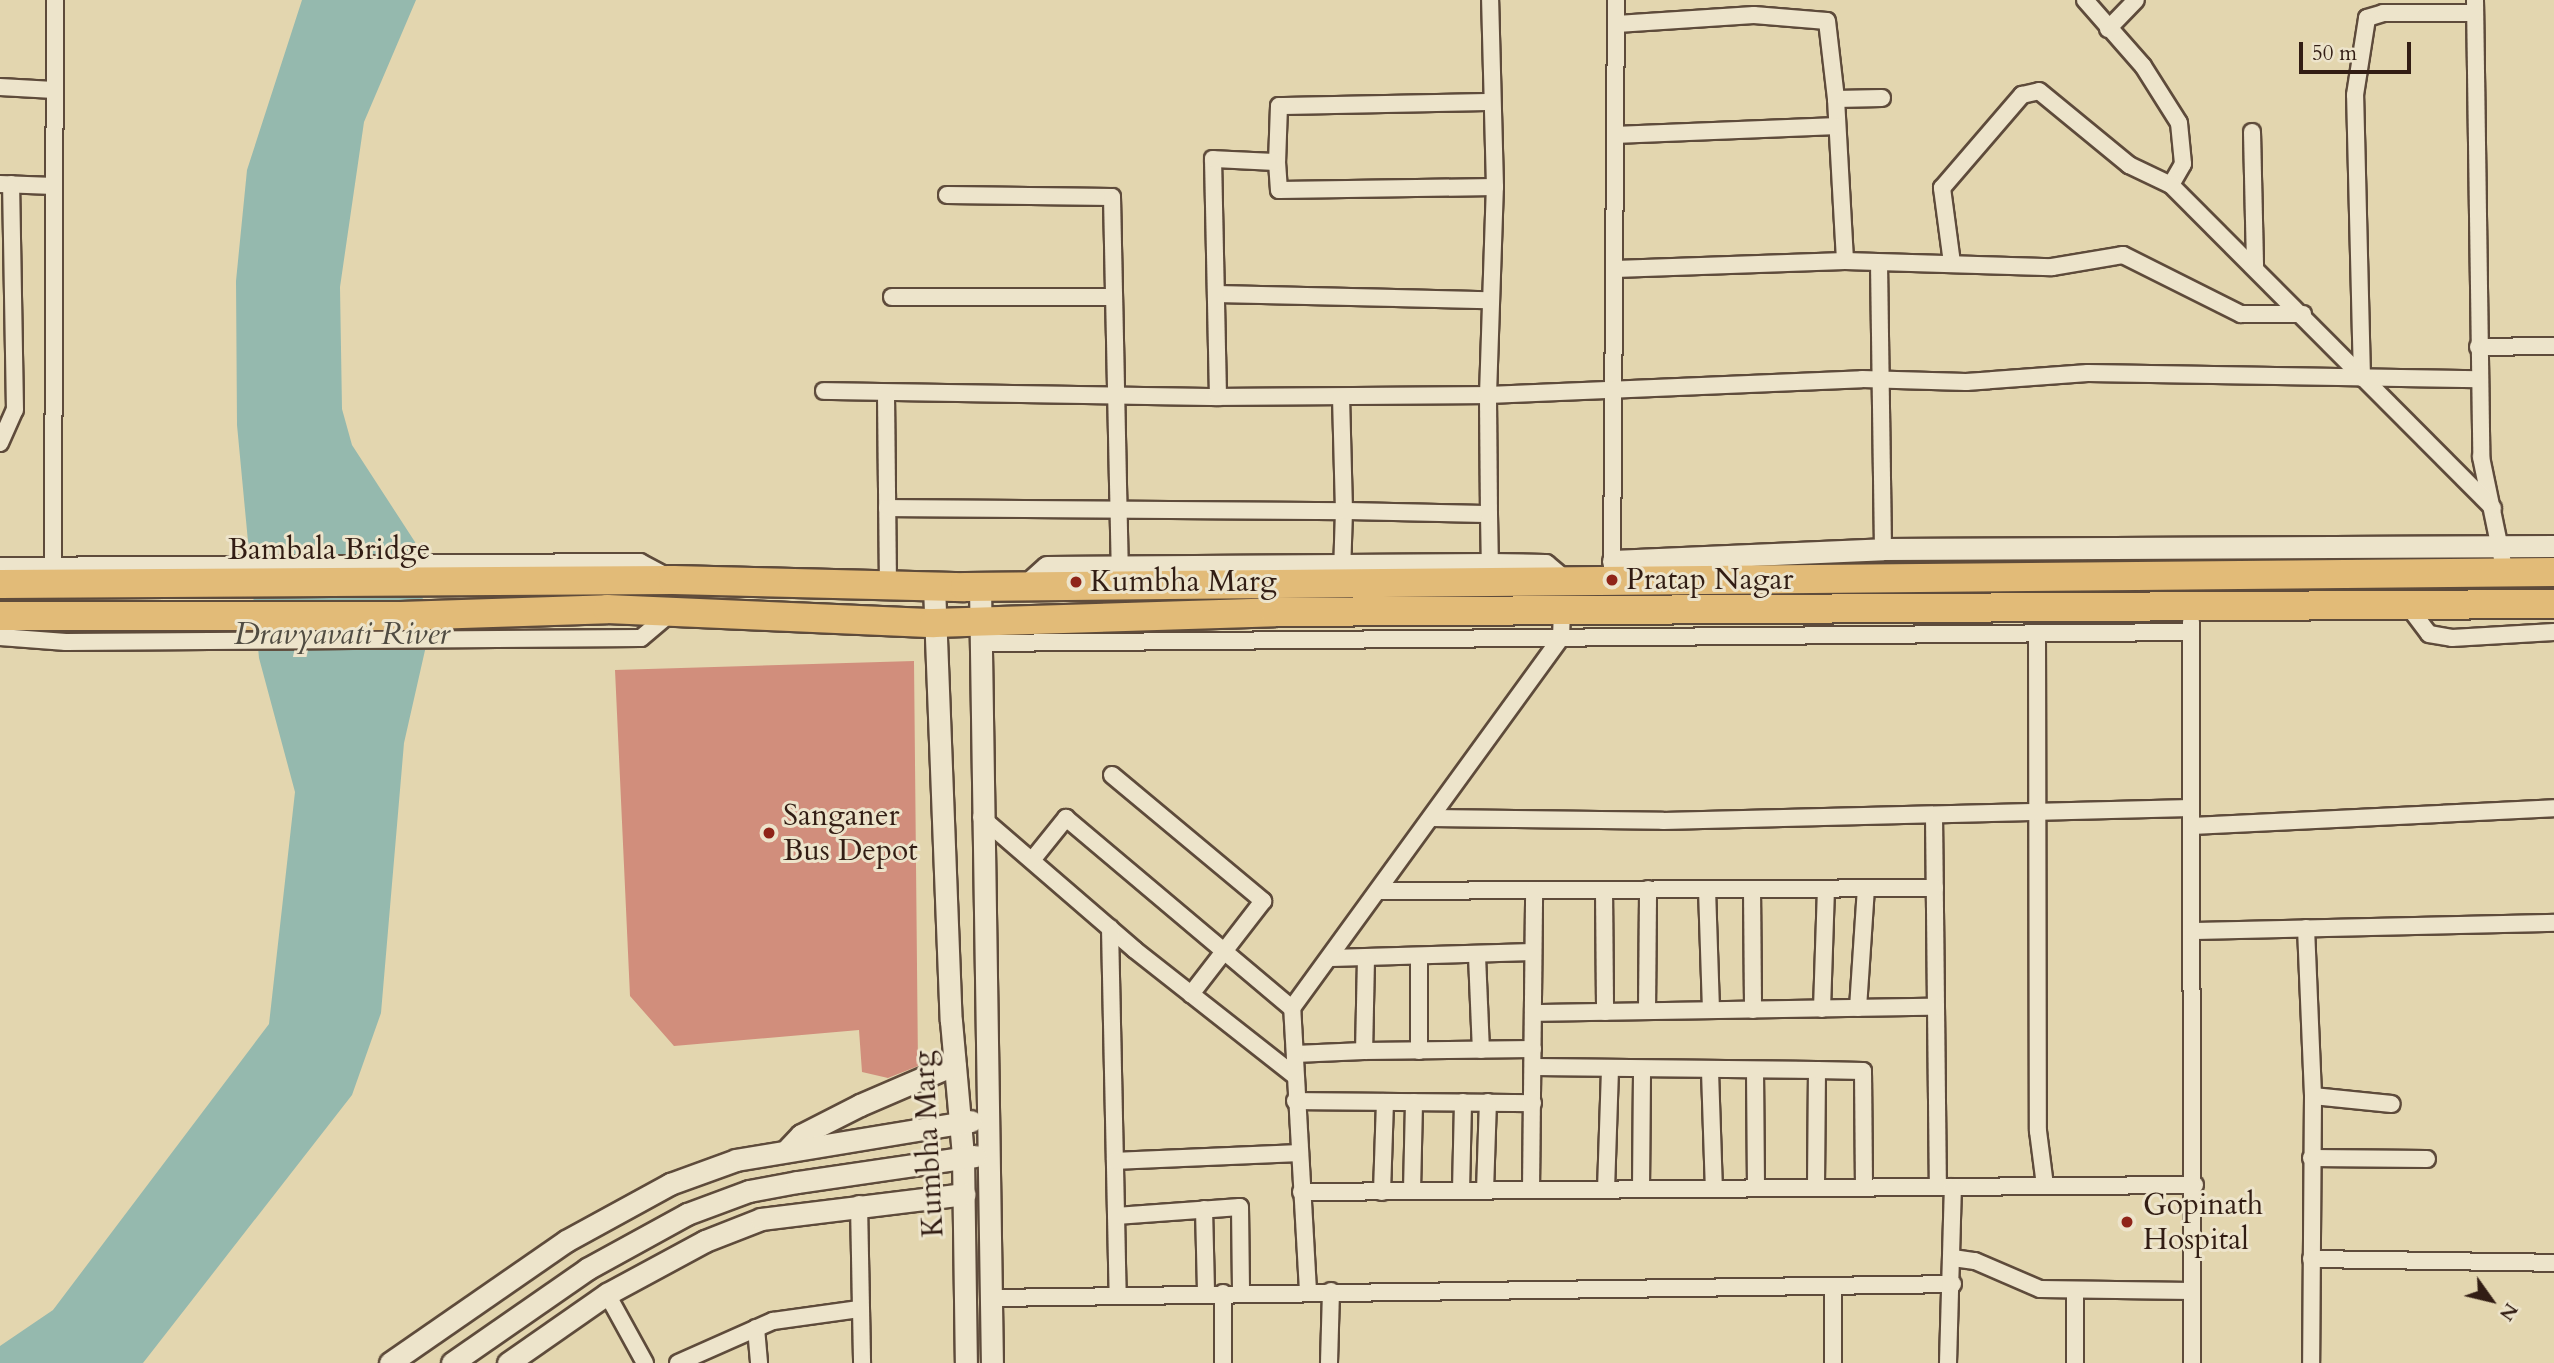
<!DOCTYPE html>
<html>
<head>
<meta charset="utf-8">
<style>
	body { margin:0 }
	#map { position:relative; width:2554px; height:1363px; overflow:hidden; background:#e3d6af; font-family:Cardo,serif }
	div>[style] { position:absolute }
	.water>* { inset:0; background:#95b9ae }
	.building>* { inset:0; background:#d18e7c }
	.roads { filter:drop-shadow(2px 0 #5e4b3b) drop-shadow(-2px 0 #5e4b3b) drop-shadow(0 2px #5e4b3b) drop-shadow(0 -2px #5e4b3b) }
	.street>* { height:16px; margin:-8px; padding:0 8px; transform-origin:8px; border-radius:8px; background:#ede4cb }
	.secondary>* { height:21px; margin:-10.5px; padding:0 10.5px; transform-origin:10.5px; border-radius:10.5px; background:#ede4cb }
	.highway>* { height:28px; margin:-14px; padding:0 14px; transform-origin:14px; border-radius:14px; background:#e2bb78 }
	.dots>* { width:19px; height:19px; translate:-50% -50%; box-sizing:border-box; border:4px solid #ede4cb; border-radius:50% }
	span { translate:-50% -50%; white-space:nowrap; text-align:center; line-height:1.15; -webkit-text-stroke:6px #ede4cb; paint-order:stroke }
	.street-label { font-size:30px; color:#321d14 }
	.poi-label { font-size:30px; color:#321d14 }
	.left { translate:0 -50%; text-align:left }
	.water-label { font-size:32px; color:#504c42; font-style:italic }
	.north { position:absolute; left:2456px; top:1265px; width:70px; height:70px; -webkit-text-stroke:5px #ede4cb; paint-order:stroke; rotate:124deg; font-size:19px; font-weight:700; line-height:28px; text-align:center; color:#321d14 }
	.north::after { content:''; display:block; margin:auto; width:24px; height:32px; background:#321d14; clip-path:polygon(50% 0,100% 100%,50% 72%,0 100%) }
	.scale { position:absolute; left:2299px; top:42px; width:112px; height:32px; box-sizing:border-box; border:4px solid #321d14; border-top:0; padding-left:9px; font-size:21px; line-height:24px; white-space:nowrap; color:#321d14; -webkit-text-stroke:5px #ede4cb; paint-order:stroke }
</style>
</head>
<body>
<div id="map">
	<div class="water">
		<div style="clip-path:polygon(302px 0,416px 0,364px 122px,340px 287px,342px 409px,352px 445px,415px 542px,428px 637px,404px 743px,381px 1013px,352px 1095px,143px 1363px,0 1363px,0 1346px,53px 1310px,269px 1024px,295px 792px,259px 658px,237px 425px,236px 281px,247px 170px)"></div>
	</div>
	<div class="building">
		<div style="clip-path:polygon(914px 661px,918px 1066px,888px 1078px,862px 1072px,859px 1030px,674px 1046px,630px 996px,615px 670px)"></div>
	</div>
	<div class="roads">
		<div class="street">
			<div style="left:2085px;top:0;width:88px;rotate:48.7deg"></div>
			<div style="left:2143px;top:66px;width:67px;rotate:57.7deg"></div>
			<div style="left:2179px;top:123px;width:41px;rotate:84.4deg"></div>
			<div style="left:2183px;top:164px;width:24px;rotate:120deg"></div>
			<div style="left:2475px;top:0;width:457px;rotate:89.2deg"></div>
			<div style="left:2481px;top:457px;width:118px;rotate:78.3deg"></div>
			<div style="left:1617px;top:24px;width:137px;rotate:-3.8deg"></div>
			<div style="left:1754px;top:15px;width:73px;rotate:4.7deg"></div>
			<div style="left:1827px;top:21px;width:79px;rotate:83.4deg"></div>
			<div style="left:1836px;top:99px;width:46px;rotate:-1.2deg"></div>
			<div style="left:2108px;top:29px;width:40px;rotate:-46deg"></div>
			<div style="left:0;top:87px;width:54px;rotate:3.2deg"></div>
			<div style="left:1836px;top:99px;width:162px;rotate:86.8deg"></div>
			<div style="left:1492px;top:102px;width:213px;rotate:178.9deg"></div>
			<div style="left:1279px;top:106px;width:56px;rotate:92deg"></div>
			<div style="left:1277px;top:162px;width:28px;rotate:86deg"></div>
			<div style="left:1279px;top:190px;width:216px;rotate:-0.8deg"></div>
			<div style="left:2252px;top:132px;width:135px;rotate:88.7deg"></div>
			<div style="left:1616px;top:135px;width:220px;rotate:-2.3deg"></div>
			<div style="left:0;top:184px;width:54px;rotate:2.1deg"></div>
			<div style="left:947px;top:195px;width:165px;rotate:0.7deg"></div>
			<div style="left:1112px;top:197px;width:378px;rotate:88.8deg"></div>
			<div style="left:1879px;top:263px;width:286px;rotate:89.2deg"></div>
			<div style="left:1952px;top:263px;width:76px;rotate:-97.6deg"></div>
			<div style="left:1942px;top:188px;width:123px;rotate:-49.3deg"></div>
			<div style="left:2022px;top:95px;width:17px;rotate:-13deg"></div>
			<div style="left:2039px;top:91px;width:117px;rotate:39.4deg"></div>
			<div style="left:2129px;top:165px;width:47px;rotate:25.5deg"></div>
			<div style="left:2171px;top:185px;width:456px;rotate:45.1deg"></div>
			<div style="left:1615px;top:269px;width:230px;rotate:-2deg"></div>
			<div style="left:1845px;top:261px;width:207px;rotate:1.7deg"></div>
			<div style="left:2052px;top:267px;width:72px;rotate:-9.6deg"></div>
			<div style="left:2123px;top:255px;width:132px;rotate:26.6deg"></div>
			<div style="left:2241px;top:314px;width:62px"></div>
			<div style="left:1216px;top:294px;width:272px;rotate:1.3deg"></div>
			<div style="left:892px;top:297px;width:221px"></div>
			<div style="left:2478px;top:347px;width:76px;rotate:-0.8deg"></div>
			<div style="left:2362px;top:378px;width:283px;rotate:-91.4deg"></div>
			<div style="left:2355px;top:95px;width:78px;rotate:-81.1deg"></div>
			<div style="left:2367px;top:18px;width:17px;rotate:-17deg"></div>
			<div style="left:2383px;top:13px;width:91px"></div>
			<div style="left:824px;top:391px;width:394px;rotate:0.9deg"></div>
			<div style="left:1218px;top:397px;width:238px;rotate:-91.2deg"></div>
			<div style="left:1213px;top:159px;width:64px;rotate:2.7deg"></div>
			<div style="left:886px;top:395px;width:190px;rotate:89.4deg"></div>
			<div style="left:1218px;top:397px;width:270px;rotate:-0.4deg"></div>
			<div style="left:1488px;top:395px;width:208px;rotate:-88.1deg"></div>
			<div style="left:1495px;top:187px;width:187px;rotate:-91.5deg"></div>
			<div style="left:0;top:443px;width:36px;rotate:-66deg"></div>
			<div style="left:15px;top:410px;width:226px;rotate:-91deg"></div>
			<div style="left:887px;top:508px;width:457px;rotate:0.4deg"></div>
			<div style="left:1344px;top:511px;width:113px;rotate:-91.5deg"></div>
			<div style="left:1489px;top:514px;width:59px;rotate:89deg"></div>
			<div style="left:53px;top:563px;width:563px;rotate:-89.8deg"></div>
			<div style="left:0;top:566px;width:640px;rotate:-0.36deg"></div>
			<div style="left:640px;top:562px;width:32px;rotate:28deg"></div>
			<div style="left:1612px;top:571px;width:571px;rotate:-89.6deg"></div>
			<div style="left:1342px;top:574px;width:63px;rotate:-88.2deg"></div>
			<div style="left:1344px;top:511px;width:145px;rotate:1.2deg"></div>
			<div style="left:1489px;top:514px;width:119px;rotate:-90.5deg"></div>
			<div style="left:1488px;top:395px;width:374px;rotate:-2.4deg"></div>
			<div style="left:1862px;top:379px;width:104px;rotate:1.7deg"></div>
			<div style="left:1966px;top:382px;width:122px;rotate:-4.2deg"></div>
			<div style="left:2088px;top:373px;width:391px;rotate:0.9deg"></div>
			<div style="left:2408px;top:606px;width:35px;rotate:53deg"></div>
			<div style="left:2429px;top:634px;width:23px;rotate:10deg"></div>
			<div style="left:2452px;top:638px;width:102px;rotate:-3.4deg"></div>
			<div style="left:2191px;top:622px;width:741px;rotate:89.92deg"></div>
			<div style="left:2037px;top:633px;width:498px;rotate:89.9deg"></div>
			<div style="left:2038px;top:1131px;width:55px;rotate:82.7deg"></div>
			<div style="left:0;top:637px;width:66px;rotate:4.3deg"></div>
			<div style="left:66px;top:642px;width:575px;rotate:-0.4deg"></div>
			<div style="left:641px;top:638px;width:39px;rotate:-40deg"></div>
			<div style="left:980px;top:643px;width:1211px;rotate:-0.52deg"></div>
			<div style="left:1112px;top:775px;width:197px;rotate:39.8deg"></div>
			<div style="left:1263px;top:901px;width:118px;rotate:127.7deg"></div>
			<div style="left:1934px;top:815px;width:372px;rotate:89.4deg"></div>
			<div style="left:981px;top:817px;width:203px;rotate:40.8deg"></div>
			<div style="left:1135px;top:950px;width:204px;rotate:38.2deg"></div>
			<div style="left:1431px;top:818px;width:232px;rotate:0.7deg"></div>
			<div style="left:1663px;top:821px;width:528px;rotate:-1.41deg"></div>
			<div style="left:2192px;top:826px;width:362px;rotate:-2.8deg"></div>
			<div style="left:1033px;top:859px;width:53px;rotate:-51.2deg"></div>
			<div style="left:1066px;top:818px;width:295px;rotate:40.1deg"></div>
			<div style="left:1707px;top:889px;width:121px;rotate:88.1deg"></div>
			<div style="left:1752px;top:889px;width:121px;rotate:89.5deg"></div>
			<div style="left:1604px;top:890px;width:122px;rotate:89.5deg"></div>
			<div style="left:1379px;top:891px;width:556px;rotate:-0.31deg"></div>
			<div style="left:1110px;top:928px;width:367px;rotate:88.8deg"></div>
			<div style="left:2306px;top:928px;width:168px;rotate:87.6deg"></div>
			<div style="left:2313px;top:1096px;width:267px;rotate:90.4deg"></div>
			<div style="left:2192px;top:931px;width:362px;rotate:-1.3deg"></div>
			<div style="left:1477px;top:956px;width:94px;rotate:87.6deg"></div>
			<div style="left:1331px;top:958px;width:202px;rotate:-1.7deg"></div>
			<div style="left:1366px;top:958px;width:93px;rotate:91.2deg"></div>
			<div style="left:1364px;top:1051px;width:169px;rotate:-0.7deg"></div>
			<div style="left:1419px;top:958px;width:93px;rotate:90deg"></div>
			<div style="left:1858px;top:1008px;width:120px;rotate:-86.2deg"></div>
			<div style="left:1822px;top:1009px;width:120px;rotate:-88.1deg"></div>
			<div style="left:1647px;top:1011px;width:122px;rotate:-89.5deg"></div>
			<div style="left:1533px;top:1013px;width:403px;rotate:-0.9deg"></div>
			<div style="left:1295px;top:1054px;width:69px;rotate:-2.5deg"></div>
			<div style="left:1535px;top:1067px;width:282px;rotate:0.6deg"></div>
			<div style="left:1817px;top:1070px;width:118px;rotate:90.5deg"></div>
			<div style="left:1817px;top:1070px;width:46px;rotate:1.2deg"></div>
			<div style="left:1863px;top:1071px;width:116px;rotate:89.5deg"></div>
			<div style="left:1710px;top:1071px;width:118px;rotate:88.1deg"></div>
			<div style="left:1755px;top:1071px;width:117px;rotate:89.5deg"></div>
			<div style="left:2313px;top:1096px;width:79px;rotate:5.8deg"></div>
			<div style="left:1295px;top:1101px;width:238px;rotate:0.5deg"></div>
			<div style="left:2311px;top:1158px;width:116px;rotate:0.5deg"></div>
			<div style="left:1115px;top:1161px;width:183px;rotate:-2.5deg"></div>
			<div style="left:1641px;top:1189px;width:119px;rotate:-89.5deg"></div>
			<div style="left:1531px;top:1190px;width:300px;rotate:-89.4deg"></div>
			<div style="left:1606px;top:1190px;width:121px;rotate:-88.1deg"></div>
			<div style="left:1412px;top:1191px;width:89px;rotate:-88.7deg"></div>
			<div style="left:1461px;top:1191px;width:89px;rotate:-88.7deg"></div>
			<div style="left:1485px;top:1191px;width:89px;rotate:-88.1deg"></div>
			<div style="left:1301px;top:1192px;width:894px;rotate:-0.45deg"></div>
			<div style="left:1382px;top:1192px;width:90px;rotate:-88.1deg"></div>
			<div style="left:859px;top:1204px;width:159px;rotate:88.9deg"></div>
			<div style="left:1204px;top:1209px;width:84px;rotate:88.6deg"></div>
			<div style="left:1116px;top:1216px;width:124px;rotate:-4.2deg"></div>
			<div style="left:1240px;top:1207px;width:86px;rotate:89.3deg"></div>
			<div style="left:1953px;top:1258px;width:22px;rotate:8deg"></div>
			<div style="left:1975px;top:1261px;width:71px;rotate:23.3deg"></div>
			<div style="left:2040px;top:1289px;width:152px;rotate:0.8deg"></div>
			<div style="left:2311px;top:1259px;width:243px;rotate:0.9deg"></div>
			<div style="left:1833px;top:1289px;width:74px;rotate:90deg"></div>
			<div style="left:1308px;top:1291px;width:283px;rotate:-93.2deg"></div>
			<div style="left:1292px;top:1008px;width:457px;rotate:-54deg"></div>
			<div style="left:1561px;top:638px;width:24px;rotate:-88deg"></div>
			<div style="left:1223px;top:1293px;width:70px;rotate:90deg"></div>
			<div style="left:2075px;top:1293px;width:70px;rotate:90deg"></div>
			<div style="left:607px;top:1294px;width:79px;rotate:61.2deg"></div>
			<div style="left:992px;top:1298px;width:961px;rotate:-0.83deg"></div>
			<div style="left:756px;top:1328px;width:35px;rotate:85deg"></div>
			<div style="left:678px;top:1363px;width:104px;rotate:-23.9deg"></div>
			<div style="left:773px;top:1321px;width:87px;rotate:-7.9deg"></div>
			<div style="left:1329px;top:1363px;width:72px;rotate:-88.4deg"></div>
			<div style="left:1948px;top:1363px;width:176px;rotate:-88.4deg"></div>
		</div>
		<div class="secondary">
			<div style="left:1613px;top:561px;width:270px;rotate:-2.5deg"></div>
			<div style="left:1883px;top:549px;width:671px;rotate:-0.26deg"></div>
			<div style="left:1028px;top:584px;width:25px;rotate:-42deg"></div>
			<div style="left:1047px;top:567px;width:442px;rotate:-0.4deg"></div>
			<div style="left:1489px;top:564px;width:56px;rotate:1deg"></div>
			<div style="left:1545px;top:565px;width:26px;rotate:40deg"></div>
			<div style="left:934px;top:586px;width:435px;rotate:87.8deg"></div>
			<div style="left:951px;top:1021px;width:136px;rotate:84.9deg"></div>
			<div style="left:963px;top:1156px;width:207px;rotate:89.2deg"></div>
			<div style="left:980px;top:586px;width:777px;rotate:89.12deg"></div>
			<div style="left:788px;top:1149px;width:19px;rotate:-47deg"></div>
			<div style="left:801px;top:1135px;width:66px;rotate:-27deg"></div>
			<div style="left:860px;top:1105px;width:103px;rotate:-23.3deg"></div>
			<div style="left:390px;top:1363px;width:214px;rotate:-34.7deg"></div>
			<div style="left:566px;top:1241px;width:119px;rotate:-28.7deg"></div>
			<div style="left:670px;top:1184px;width:70px;rotate:-20deg"></div>
			<div style="left:736px;top:1160px;width:238px;rotate:-9.4deg"></div>
			<div style="left:452px;top:1363px;width:165px;rotate:-34.8deg"></div>
			<div style="left:587px;top:1269px;width:114px;rotate:-28.8deg"></div>
			<div style="left:687px;top:1214px;width:66px;rotate:-20.4deg"></div>
			<div style="left:749px;top:1191px;width:49px;rotate:-10.6deg"></div>
			<div style="left:797px;top:1182px;width:180px;rotate:-8.3deg"></div>
			<div style="left:508px;top:1363px;width:121px;rotate:-34.9deg"></div>
			<div style="left:607px;top:1294px;width:111px;rotate:-28.4deg"></div>
			<div style="left:705px;top:1241px;width:60px;rotate:-21.4deg"></div>
			<div style="left:761px;top:1219px;width:205px;rotate:-7deg"></div>
		</div>
		<div class="highway">
			<div style="left:0;top:584px;width:673px;rotate:-0.34deg"></div>
			<div style="left:673px;top:580px;width:292px;rotate:1.4deg"></div>
			<div style="left:965px;top:587px;width:1589px;rotate:-0.54deg"></div>
			<div style="left:0;top:616px;width:401px"></div>
			<div style="left:401px;top:616px;width:206px;rotate:-1.9deg"></div>
			<div style="left:607px;top:609px;width:327px;rotate:2.5deg"></div>
			<div style="left:934px;top:623px;width:341px;rotate:-1.8deg"></div>
			<div style="left:1275px;top:612px;width:1279px;rotate:-0.36deg"></div>
		</div>
	</div>
	<div class="dots">
		<div style="left:1612px;top:580px;background:#8f2418"></div>
		<div style="left:1076px;top:582px;background:#8f2418"></div>
		<div style="left:769px;top:833px;background:#8f2418"></div>
		<div style="left:2127px;top:1222px;background:#8f2418"></div>
	</div>
	<div class="street-label">
		<span style="left:329px;top:550px">Bambala Bridge</span>
		<span style="left:929px;top:1144px;rotate:-93deg">Kumbha Marg</span>
	</div>
	<div class="poi-label">
		<span class="left" style="left:1626px;top:580px">Pratap Nagar</span>
		<span class="left" style="left:1090px;top:582px">Kumbha Marg</span>
		<span class="left" style="left:783px;top:833px">Sanganer<br>Bus Depot</span>
		<span class="left" style="left:2143px;top:1222px">Gopinath<br>Hospital</span>
	</div>
	<div class="water-label">
		<span style="left:342px;top:634px">Dravyavati River</span>
	</div>
	<div class="north">N</div>
	<div class="scale">50 m</div>
</div>
</body>
</html>
